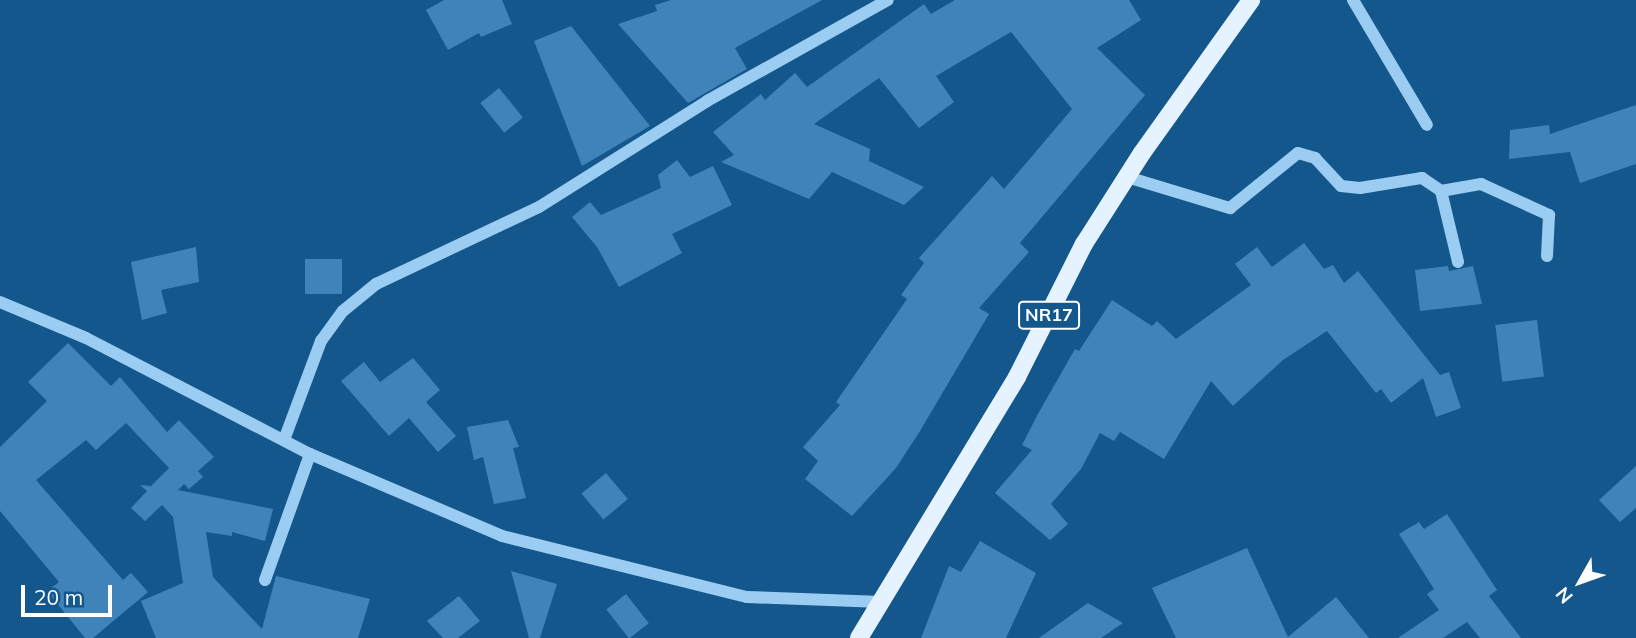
<!DOCTYPE html>
<html>
<head>
<meta charset="utf-8">
<style>
	body { margin:0 }
	#map { position:relative; width:1636px; height:638px; overflow:hidden; background:#13578c; font-family:Mulish,sans-serif }
	div>[style] { position:absolute }
	.building>* { inset:0; background:#4083b8; transform-origin:0 0 }
	.minor>* { height:12px; margin:-6px; padding:0 6px; transform-origin:6px; border-radius:6px; background:#9bccf1 }
	.major>* { height:18px; margin:-9px; padding:0 9px; transform-origin:9px; border-radius:9px; background:#e5f2ff }
	span { translate:-50% -50%; white-space:nowrap; text-align:center; line-height:1.15; -webkit-text-stroke:7px #13578c; paint-order:stroke }
	.shield-label span { padding:2px 5px; background:#13578c; border:2px solid; border-radius:5px; -webkit-text-stroke-width:0 }
	.shield-label { font-size:18px; color:#fff; font-weight:700 }
	.north { position:absolute; left:1545px; top:547px; width:70px; height:70px; -webkit-text-stroke:5px #13578c; paint-order:stroke; rotate:230deg; font-size:19px; font-weight:700; line-height:28px; text-align:center; color:#fff }
	.north::after { content:''; display:block; margin:auto; width:24px; height:32px; background:#fff; clip-path:polygon(50% 0,100% 100%,50% 72%,0 100%) }
	.scale { position:absolute; left:21px; top:585px; width:91px; height:32px; box-sizing:border-box; border:4px solid #fff; border-top:0; padding-left:9px; font-size:21px; line-height:24px; white-space:nowrap; color:#fff; -webkit-text-stroke:5px #13578c; paint-order:stroke }
</style>
</head>
<body>
<div id="map">
	<div class="building">
		<div style="clip-path:polygon(444px 0,502px 0,512px 24px,481px 37px,479px 33px,448px 50px,426px 10px)"></div>
		<div style="clip-path:polygon(671px 0,822px 0,735px 48px,747px 69px,688px 103px,618px 24px,657px 11px,655px 5px)"></div>
		<div style="clip-path:polygon(955px 0,1129px 0,1141px 20px,1097px 48px,1145px 95px,1020px 243px,1029px 252px,979px 308px,989px 314px,920px 431px,896px 468px,852px 516px,805px 479px,818px 461px,803px 447px,840px 405px,836px 402px,907px 299px,901px 295px,924px 263px,919px 258px,992px 176px,1004px 189px,1072px 109px,1011px 32px,936px 76px,954px 102px,919px 128px,879px 78px,814px 124px,870px 149px,869px 161px,924px 187px,904px 205px,832px 172px,809px 199px,721px 162px,734px 155px,713px 132px,761px 94px,765px 100px,795px 73px,807px 87px,924px 4px,931px 14px)"></div>
		<div style="clip-path:polygon(571px 26px,650px 126px,582px 166px,534px 41px)"></div>
		<div style="left:499px;top:88px;width:38px;height:24px;rotate:51deg"></div>
		<div style="clip-path:polygon(1636px 105px,1636px 164px,1580px 183px,1570px 152px,1509px 159px,1510px 130px,1549px 125px,1550px 134px)"></div>
		<div style="clip-path:polygon(677px 160px,690px 177px,713px 166px,732px 205px,672px 234px,682px 253px,619px 287px,597px 247px,572px 217px,590px 202px,601px 215px,661px 188px,658px 175px)"></div>
		<div style="clip-path:polygon(1304px 243px,1324px 269px,1333px 265px,1344px 283px,1358px 271px,1440px 375px,1449px 372px,1461px 408px,1436px 417px,1423px 378px,1391px 403px,1381px 389px,1376px 393px,1327px 331px,1283px 360px,1233px 406px,1211px 381px,1164px 459px,1120px 432px,1114px 441px,1100px 433px,1081px 469px,1051px 504px,1068px 524px,1050px 540px,995px 493px,1032px 450px,1022px 445px,1039px 412px,1075px 349px,1079px 351px,1112px 300px,1152px 326px,1157px 321px,1176px 339px,1251px 285px,1235px 264px,1257px 247px,1272px 267px)"></div>
		<div style="clip-path:polygon(196px 247px,199px 282px,161px 290px,167px 313px,142px 320px,131px 262px)"></div>
		<div style="left:305px;top:259px;width:37px;height:35px"></div>
		<div style="clip-path:polygon(1448px 266px,1449px 271px,1473px 266px,1482px 304px,1420px 311px,1415px 270px)"></div>
		<div style="left:1537px;top:320px;width:57px;height:42px;rotate:83deg"></div>
		<div style="clip-path:polygon(68px 343px,111px 386px,120px 377px,167px 432px,179px 420px,214px 457px,198px 471px,203px 477px,189px 489px,184px 484px,178px 490px,273px 509px,265px 541px,232px 532px,232px 536px,206px 532px,213px 577px,262px 629px,276px 576px,370px 599px,358px 638px,156px 638px,141px 601px,183px 583px,173px 517px,162px 505px,145px 521px,131px 508px,147px 491px,140px 485px,151px 486px,169px 468px,126px 423px,96px 450px,86px 440px,36px 480px,123px 580px,131px 573px,148px 592px,93px 638px,85px 638px,47px 591px,59px 582px,0 511px,0 447px,47px 401px,28px 382px)"></div>
		<div style="clip-path:polygon(413px 358px,440px 390px,426px 402px,456px 436px,438px 452px,409px 418px,389px 436px,341px 381px,364px 362px,380px 382px)"></div>
		<div style="clip-path:polygon(508px 420px,519px 447px,513px 448px,526px 498px,494px 504px,483px 457px,474px 460px,467px 427px)"></div>
		<div style="clip-path:polygon(1636px 466px,1636px 508px,1620px 522px,1599px 500px)"></div>
		<div style="left:606px;top:473px;width:34px;height:32px;rotate:50deg"></div>
		<div style="clip-path:polygon(1447px 514px,1497px 590px,1489px 596px,1521px 638px,1480px 638px,1467px 622px,1443px 638px,1398px 638px,1439px 610px,1427px 594px,1434px 589px,1399px 534px,1419px 522px,1424px 529px)"></div>
		<div style="clip-path:polygon(980px 541px,1036px 573px,1006px 638px,921px 638px,949px 566px,961px 572px)"></div>
		<div style="clip-path:polygon(1247px 548px,1288px 637px,1336px 597px,1369px 638px,1176px 638px,1152px 588px)"></div>
		<div style="clip-path:polygon(511px 571px,557px 584px,540px 638px,529px 638px)"></div>
		<div style="left:626px;top:594px;width:37px;height:25px;rotate:52deg"></div>
		<div style="clip-path:polygon(459px 596px,480px 621px,458px 638px,443px 638px,427px 621px)"></div>
		<div style="clip-path:polygon(1088px 603px,1123px 623px,1101px 638px,1039px 638px)"></div>
	</div>
	<div class="minor">
		<div style="left:1353px;top:0;width:145px;rotate:59.4deg"></div>
		<div style="left:1127px;top:177px;width:108px;rotate:16.8deg"></div>
		<div style="left:1230px;top:208px;width:87px;rotate:-39deg"></div>
		<div style="left:1298px;top:153px;width:18px;rotate:16deg"></div>
		<div style="left:1315px;top:158px;width:38px;rotate:47deg"></div>
		<div style="left:1341px;top:186px;width:19px;rotate:6deg"></div>
		<div style="left:1360px;top:188px;width:63px;rotate:-9.2deg"></div>
		<div style="left:1422px;top:178px;width:23px;rotate:34deg"></div>
		<div style="left:1441px;top:191px;width:41px;rotate:-9.9deg"></div>
		<div style="left:1481px;top:184px;width:75px;rotate:24.5deg"></div>
		<div style="left:1549px;top:215px;width:41px;rotate:92.8deg"></div>
		<div style="left:1441px;top:191px;width:73px;rotate:76.5deg"></div>
		<div style="left:0;top:302px;width:93px;rotate:22.7deg"></div>
		<div style="left:86px;top:338px;width:252px;rotate:27.4deg"></div>
		<div style="left:310px;top:454px;width:209px;rotate:23.1deg"></div>
		<div style="left:502px;top:536px;width:252px;rotate:14deg"></div>
		<div style="left:747px;top:597px;width:135px;rotate:2.1deg"></div>
		<div style="left:284px;top:440px;width:106px;rotate:-69.5deg"></div>
		<div style="left:321px;top:341px;width:37px;rotate:-54deg"></div>
		<div style="left:343px;top:311px;width:43px;rotate:-39.3deg"></div>
		<div style="left:376px;top:284px;width:180px;rotate:-25.3deg"></div>
		<div style="left:539px;top:207px;width:199px;rotate:-32.2deg"></div>
		<div style="left:707px;top:101px;width:207px;rotate:-29.2deg"></div>
		<div style="left:265px;top:580px;width:134px;rotate:-70.3deg"></div>
	</div>
	<div class="major">
		<div style="left:859px;top:638px;width:305px;rotate:-58.8deg"></div>
		<div style="left:1017px;top:377px;width:149px;rotate:-63.3deg"></div>
		<div style="left:1084px;top:244px;width:108px;rotate:-57.5deg"></div>
		<div style="left:1142px;top:153px;width:188px;rotate:-54.5deg"></div>
	</div>
	<div class="shield-label">
		<span style="left:1049px;top:315px">NR17</span>
	</div>
	<div class="north">N</div>
	<div class="scale">20 m</div>
</div>
</body>
</html>
